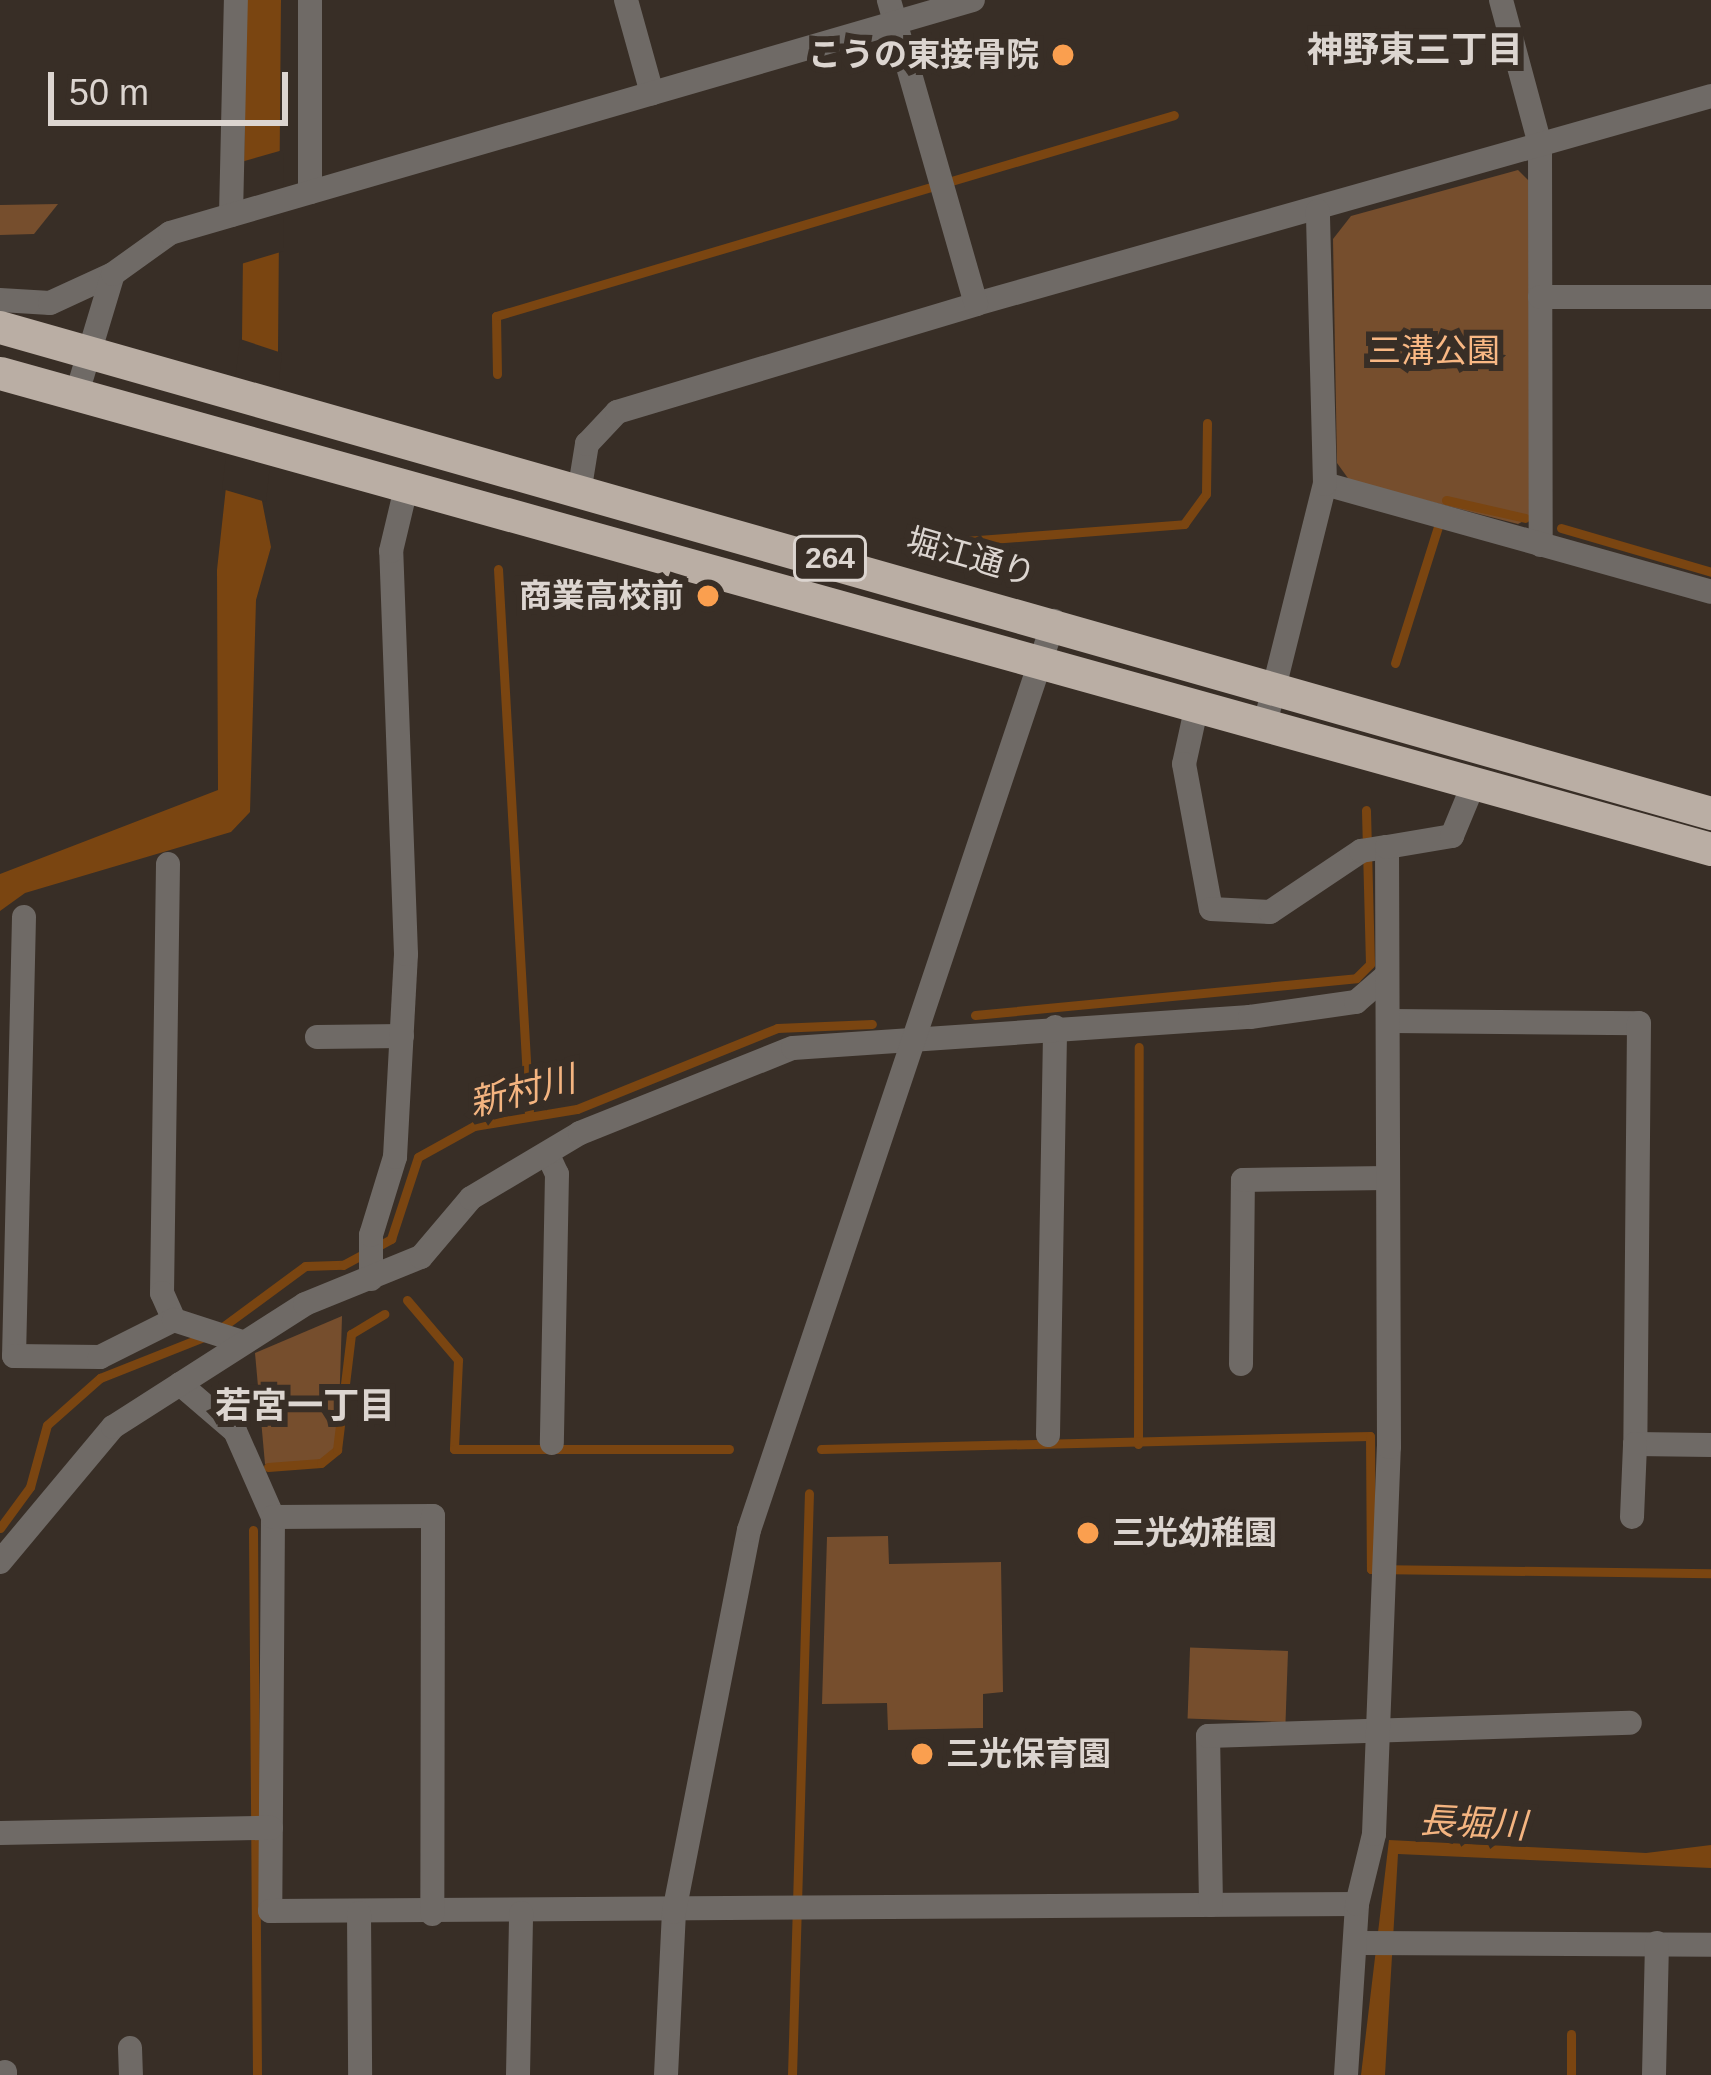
<!DOCTYPE html>
<html>
<head>
<meta charset="utf-8">
<style>
	body { margin:0 }
	#map { position:relative; width:1711px; height:2075px; overflow:hidden; background:#382e26; font-family:Helvetica,"Noto Sans JP",sans-serif }
	div>[style] { position:absolute }
	.green>* { inset:0; background:#764e2d; transform-origin:0 0 }
	.water>* { inset:0; background:#7a4511 }
	.pier>* { inset:0; background:#382e26 }
	.stream>* { height:9px; margin:-4.5px; padding:0 4.5px; transform-origin:4.5px; border-radius:4.5px; background:#7a4511 }
	.minor>* { height:24px; margin:-12px; padding:0 12px; transform-origin:12px; border-radius:12px; background:#6f6a66 }
	.tertiary>* { height:24px; margin:-12px; padding:0 12px; transform-origin:12px; border-radius:12px; background:#6f6a66 }
	.trunk>* { height:33px; margin:-16.5px; padding:0 16.5px; transform-origin:16.5px; border-radius:16.5px; background:#baaea4 }
	.dots>* { width:33px; height:33px; translate:-50% -50%; box-sizing:border-box; border:6px solid #382e26; border-radius:50% }
	span { translate:-50% -50%; white-space:nowrap; text-align:center; line-height:1.15; -webkit-text-stroke:12px #382e26; paint-order:stroke }
	.shield-label span { padding:3px 9px; background:#382e26; border:3px solid; border-radius:9px; -webkit-text-stroke-width:0 }
	.shield-label { font-size:30px; color:#dcd5d0; font-weight:700 }
	.poi-label { font-size:33px; color:#dcd5d0; font-weight:700 }
	.right { translate:-100% -50%; text-align:right }
	.left { translate:0 -50%; text-align:left }
	.park-label { font-size:33px; color:#f9b884 }
	.street-label { font-size:33px; color:#dcd5d0 }
	.neighbourhood-label { font-size:36px; color:#dcd5d0; font-weight:700 }
	.water-label { font-size:36px; color:#f4b480; font-style:italic }
	.scale { position:absolute; left:48px; top:72px; width:240px; height:54px; box-sizing:border-box; border:6px solid #dcd5d0; border-top:0; padding-left:15px; font-size:36px; line-height:42px; white-space:nowrap; color:#dcd5d0; -webkit-text-stroke:9px #382e26; paint-order:stroke }
</style>
</head>
<body>
<div id="map">
	<div class="green">
		<div style="clip-path:polygon(1518px 170px,1531px 183px,1533px 516px,1518px 524px,1350px 481px,1337px 463px,1333px 239px,1351px 216px)"></div>
		<div style="clip-path:polygon(58px 204px,34px 234px,0 235px,0 205px)"></div>
		<div style="clip-path:polygon(342px 1316px,338px 1444px,320px 1462px,265px 1464px,255px 1353px)"></div>
		<div style="clip-path:polygon(888px 1536px,889px 1564px,1001px 1562px,1003px 1692px,983px 1694px,983px 1728px,888px 1730px,887px 1703px,822px 1704px,827px 1537px)"></div>
		<div style="left:1288px;top:1651px;width:71px;height:98px;rotate:92deg"></div>
	</div>
	<div class="water">
		<div style="clip-path:polygon(246px 0,281px 0,278px 351px,262px 501px,271px 547px,256px 600px,250px 812px,231px 832px,25px 893px,0 911px,0 874px,218px 790px,217px 570px,242px 340px)"></div>
		<div style="clip-path:polygon(1389px 1840px,1646px 1853px,1711px 1845px,1711px 1868px,1398px 1854px,1385px 2075px,1361px 2075px)"></div>
	</div>
	<div class="pier">
		<div style="clip-path:polygon(283px 150px,284px 251px,241px 264px,241px 162px)"></div>
		<div style="clip-path:polygon(240px 339px,282px 353px,266px 502px,222px 489px)"></div>
	</div>
	<div class="stream">
		<div style="left:497px;top:374px;width:58px;rotate:-91deg"></div>
		<div style="left:496px;top:316px;width:707px;rotate:-16.51deg"></div>
		<div style="left:1446px;top:500px;width:81px;rotate:12.8deg"></div>
		<div style="left:1561px;top:528px;width:156px;rotate:16.3deg"></div>
		<div style="left:952px;top:542px;width:233px;rotate:-4.4deg"></div>
		<div style="left:1184px;top:524px;width:37px;rotate:-54deg"></div>
		<div style="left:1206px;top:494px;width:71px;rotate:-89.2deg"></div>
		<div style="left:498px;top:569px;width:545px;rotate:86.74deg"></div>
		<div style="left:1395px;top:663px;width:143px;rotate:-72.5deg"></div>
		<div style="left:975px;top:1015px;width:383px;rotate:-5.5deg"></div>
		<div style="left:1356px;top:978px;width:20px;rotate:-45deg"></div>
		<div style="left:1370px;top:964px;width:154px;rotate:-91.5deg"></div>
		<div style="left:407px;top:1300px;width:79px;rotate:49.6deg"></div>
		<div style="left:458px;top:1360px;width:89px;rotate:92.6deg"></div>
		<div style="left:454px;top:1449px;width:275px"></div>
		<div style="left:221px;top:1328px;width:104px;rotate:-36.4deg"></div>
		<div style="left:305px;top:1266px;width:38px;rotate:-2deg"></div>
		<div style="left:343px;top:1265px;width:55px;rotate:-28.4deg"></div>
		<div style="left:391px;top:1239px;width:86px;rotate:-71.8deg"></div>
		<div style="left:418px;top:1157px;width:64px;rotate:-29deg"></div>
		<div style="left:474px;top:1126px;width:104px;rotate:-9.4deg"></div>
		<div style="left:577px;top:1109px;width:216px;rotate:-22deg"></div>
		<div style="left:777px;top:1028px;width:95px;rotate:-2.4deg"></div>
		<div style="left:1138px;top:1444px;width:397px;rotate:-89.9deg"></div>
		<div style="left:821px;top:1449px;width:549px;rotate:-1.36deg"></div>
		<div style="left:1370px;top:1436px;width:133px;rotate:89.6deg"></div>
		<div style="left:1371px;top:1569px;width:340px;rotate:0.7deg"></div>
		<div style="left:268px;top:1467px;width:53px;rotate:-4.3deg"></div>
		<div style="left:321px;top:1463px;width:21px;rotate:-39deg"></div>
		<div style="left:337px;top:1450px;width:117px;rotate:-83.1deg"></div>
		<div style="left:351px;top:1334px;width:39px;rotate:-31deg"></div>
		<div style="left:0;top:1528px;width:51px;rotate:-53.8deg"></div>
		<div style="left:30px;top:1487px;width:64px;rotate:-74.7deg"></div>
		<div style="left:47px;top:1425px;width:71px;rotate:-41.6deg"></div>
		<div style="left:100px;top:1378px;width:114px;rotate:-21.6deg"></div>
		<div style="left:253px;top:1530px;width:545px;rotate:89.58deg"></div>
		<div style="left:792px;top:2075px;width:582px;rotate:-88.33deg"></div>
		<div style="left:1571px;top:2075px;width:41px;rotate:-90deg"></div>
	</div>
	<div class="minor">
		<div style="left:310px;top:0;width:192px;rotate:90deg"></div>
		<div style="left:626px;top:0;width:97px;rotate:74.4deg"></div>
		<div style="left:1501px;top:0;width:150px;rotate:74.9deg"></div>
		<div style="left:1540px;top:145px;width:400px;rotate:89.9deg"></div>
		<div style="left:231px;top:215px;width:215px;rotate:-88.7deg"></div>
		<div style="left:1540px;top:297px;width:171px"></div>
		<div style="left:976px;top:304px;width:764px;rotate:-15.8deg"></div>
		<div style="left:1325px;top:484px;width:401px;rotate:15.6deg"></div>
		<div style="left:580px;top:487px;width:44px;rotate:-80.8deg"></div>
		<div style="left:587px;top:444px;width:44px;rotate:-46.8deg"></div>
		<div style="left:617px;top:412px;width:375px;rotate:-16.7deg"></div>
		<div style="left:976px;top:304px;width:316px;rotate:-106deg"></div>
		<div style="left:1197px;top:705px;width:60px;rotate:102.4deg"></div>
		<div style="left:1184px;top:764px;width:147px;rotate:79.5deg"></div>
		<div style="left:1211px;top:909px;width:59px;rotate:2.9deg"></div>
		<div style="left:1270px;top:912px;width:110px;rotate:-33.8deg"></div>
		<div style="left:1361px;top:851px;width:26px;rotate:-9deg"></div>
		<div style="left:1265px;top:724px;width:247px;rotate:-76deg"></div>
		<div style="left:1325px;top:484px;width:273px;rotate:-91.5deg"></div>
		<div style="left:168px;top:864px;width:429px;rotate:90.8deg"></div>
		<div style="left:162px;top:1293px;width:30px;rotate:66deg"></div>
		<div style="left:24px;top:917px;width:439px;rotate:91.3deg"></div>
		<div style="left:14px;top:1356px;width:86px;rotate:0.7deg"></div>
		<div style="left:100px;top:1357px;width:83px;rotate:-26.6deg"></div>
		<div style="left:174px;top:1320px;width:68px;rotate:17.9deg"></div>
		<div style="left:1392px;top:1021px;width:247px;rotate:0.5deg"></div>
		<div style="left:1639px;top:1023px;width:421px;rotate:90.5deg"></div>
		<div style="left:1635px;top:1444px;width:76px;rotate:0.8deg"></div>
		<div style="left:317px;top:1037px;width:85px;rotate:-0.7deg"></div>
		<div style="left:548px;top:1155px;width:21px;rotate:65deg"></div>
		<div style="left:557px;top:1174px;width:269px;rotate:91.1deg"></div>
		<div style="left:371px;top:1279px;width:44px;rotate:-90deg"></div>
		<div style="left:371px;top:1235px;width:82px;rotate:-72.9deg"></div>
		<div style="left:395px;top:1157px;width:203px;rotate:-86.9deg"></div>
		<div style="left:406px;top:954px;width:403px;rotate:-92.1deg"></div>
		<div style="left:391px;top:551px;width:69px;rotate:-76.6deg"></div>
		<div style="left:1241px;top:1364px;width:184px;rotate:-89.4deg"></div>
		<div style="left:1243px;top:1180px;width:145px;rotate:-0.8deg"></div>
		<div style="left:180px;top:1384px;width:72px;rotate:40.5deg"></div>
		<div style="left:235px;top:1431px;width:94px;rotate:66.2deg"></div>
		<div style="left:273px;top:1517px;width:394px;rotate:90.4deg"></div>
		<div style="left:270px;top:1911px;width:1087px;rotate:-0.37deg"></div>
		<div style="left:1048px;top:1435px;width:408px;rotate:-89deg"></div>
		<div style="left:273px;top:1517px;width:160px;rotate:-0.4deg"></div>
		<div style="left:433px;top:1516px;width:398px;rotate:90.1deg"></div>
		<div style="left:1632px;top:1517px;width:73px;rotate:-87.6deg"></div>
		<div style="left:0;top:1562px;width:176px;rotate:-50.1deg"></div>
		<div style="left:113px;top:1427px;width:228px;rotate:-32.6deg"></div>
		<div style="left:305px;top:1304px;width:125px;rotate:-22.1deg"></div>
		<div style="left:421px;top:1257px;width:77px;rotate:-49.7deg"></div>
		<div style="left:471px;top:1198px;width:127px;rotate:-30.8deg"></div>
		<div style="left:580px;top:1133px;width:229px;rotate:-21.8deg"></div>
		<div style="left:793px;top:1048px;width:458px;rotate:-3.9deg"></div>
		<div style="left:1250px;top:1017px;width:107px;rotate:-8.1deg"></div>
		<div style="left:1356px;top:1002px;width:37px;rotate:-41deg"></div>
		<div style="left:0;top:1833px;width:271px;rotate:-1.1deg"></div>
		<div style="left:1211px;top:1905px;width:169px;rotate:-91deg"></div>
		<div style="left:1208px;top:1736px;width:422px;rotate:-1.8deg"></div>
		<div style="left:359px;top:1913px;width:162px;rotate:89.6deg"></div>
		<div style="left:1360px;top:1943px;width:351px;rotate:0.3deg"></div>
		<div style="left:130px;top:2048px;width:27px;rotate:88deg"></div>
		<div style="left:5px;top:2072px;width:3px;rotate:90deg"></div>
		<div style="left:518px;top:2075px;width:162px;rotate:-88.9deg"></div>
		<div style="left:1346px;top:2075px;width:171px;rotate:-86.3deg"></div>
		<div style="left:1357px;top:1904px;width:72px;rotate:-76.3deg"></div>
		<div style="left:1374px;top:1834px;width:387px;rotate:-87.8deg"></div>
		<div style="left:1389px;top:1447px;width:600px;rotate:-90.19deg"></div>
		<div style="left:1387px;top:847px;width:66px;rotate:-9.6deg"></div>
		<div style="left:1452px;top:836px;width:57px;rotate:-67.5deg"></div>
		<div style="left:1654px;top:2075px;width:132px;rotate:-88.7deg"></div>
	</div>
	<div class="tertiary">
		<div style="left:0;top:300px;width:50px;rotate:3.4deg"></div>
		<div style="left:50px;top:303px;width:69px;rotate:-24.7deg"></div>
		<div style="left:77px;top:393px;width:124px;rotate:-73.2deg"></div>
		<div style="left:113px;top:274px;width:70px;rotate:-35.7deg"></div>
		<div style="left:170px;top:233px;width:836px;rotate:-16.18deg"></div>
		<div style="left:666px;top:2075px;width:163px;rotate:-87.2deg"></div>
		<div style="left:674px;top:1912px;width:389px;rotate:-78.9deg"></div>
		<div style="left:749px;top:1530px;width:959px;rotate:-71.45deg"></div>
	</div>
	<div class="trunk">
		<div style="left:0;top:327px;width:1779px;rotate:15.86deg"></div>
		<div style="left:0;top:373px;width:1776px;rotate:15.55deg"></div>
	</div>
	<div class="dots">
		<div style="left:1063px;top:55px;background:#fa9f4f"></div>
		<div style="left:708px;top:596px;background:#fa9f4f"></div>
		<div style="left:1088px;top:1533px;background:#fa9f4f"></div>
		<div style="left:922px;top:1754px;background:#fa9f4f"></div>
	</div>
	<div class="shield-label">
		<span style="left:830px;top:558px">264</span>
	</div>
	<div class="poi-label">
		<span class="right" style="left:1039px;top:55px">こうの東接骨院</span>
		<span class="right" style="left:684px;top:596px">商業高校前</span>
		<span class="left" style="left:1112px;top:1533px">三光幼稚園</span>
		<span class="left" style="left:946px;top:1754px">三光保育園</span>
	</div>
	<div class="park-label">
		<span style="left:1434px;top:351px">三溝公園</span>
	</div>
	<div class="street-label">
		<span style="left:971px;top:557px;rotate:16deg">堀江通り</span>
	</div>
	<div class="neighbourhood-label">
		<span style="left:1415px;top:50px">神野東三丁目</span>
		<span style="left:305px;top:1406px">若宮一丁目</span>
	</div>
	<div class="water-label">
		<span style="left:522px;top:1091px;rotate:-14deg">新村川</span>
		<span style="left:1473px;top:1823px;rotate:3deg">長堀川</span>
	</div>
	<div class="scale">50 m</div>
</div>
</body>
</html>
